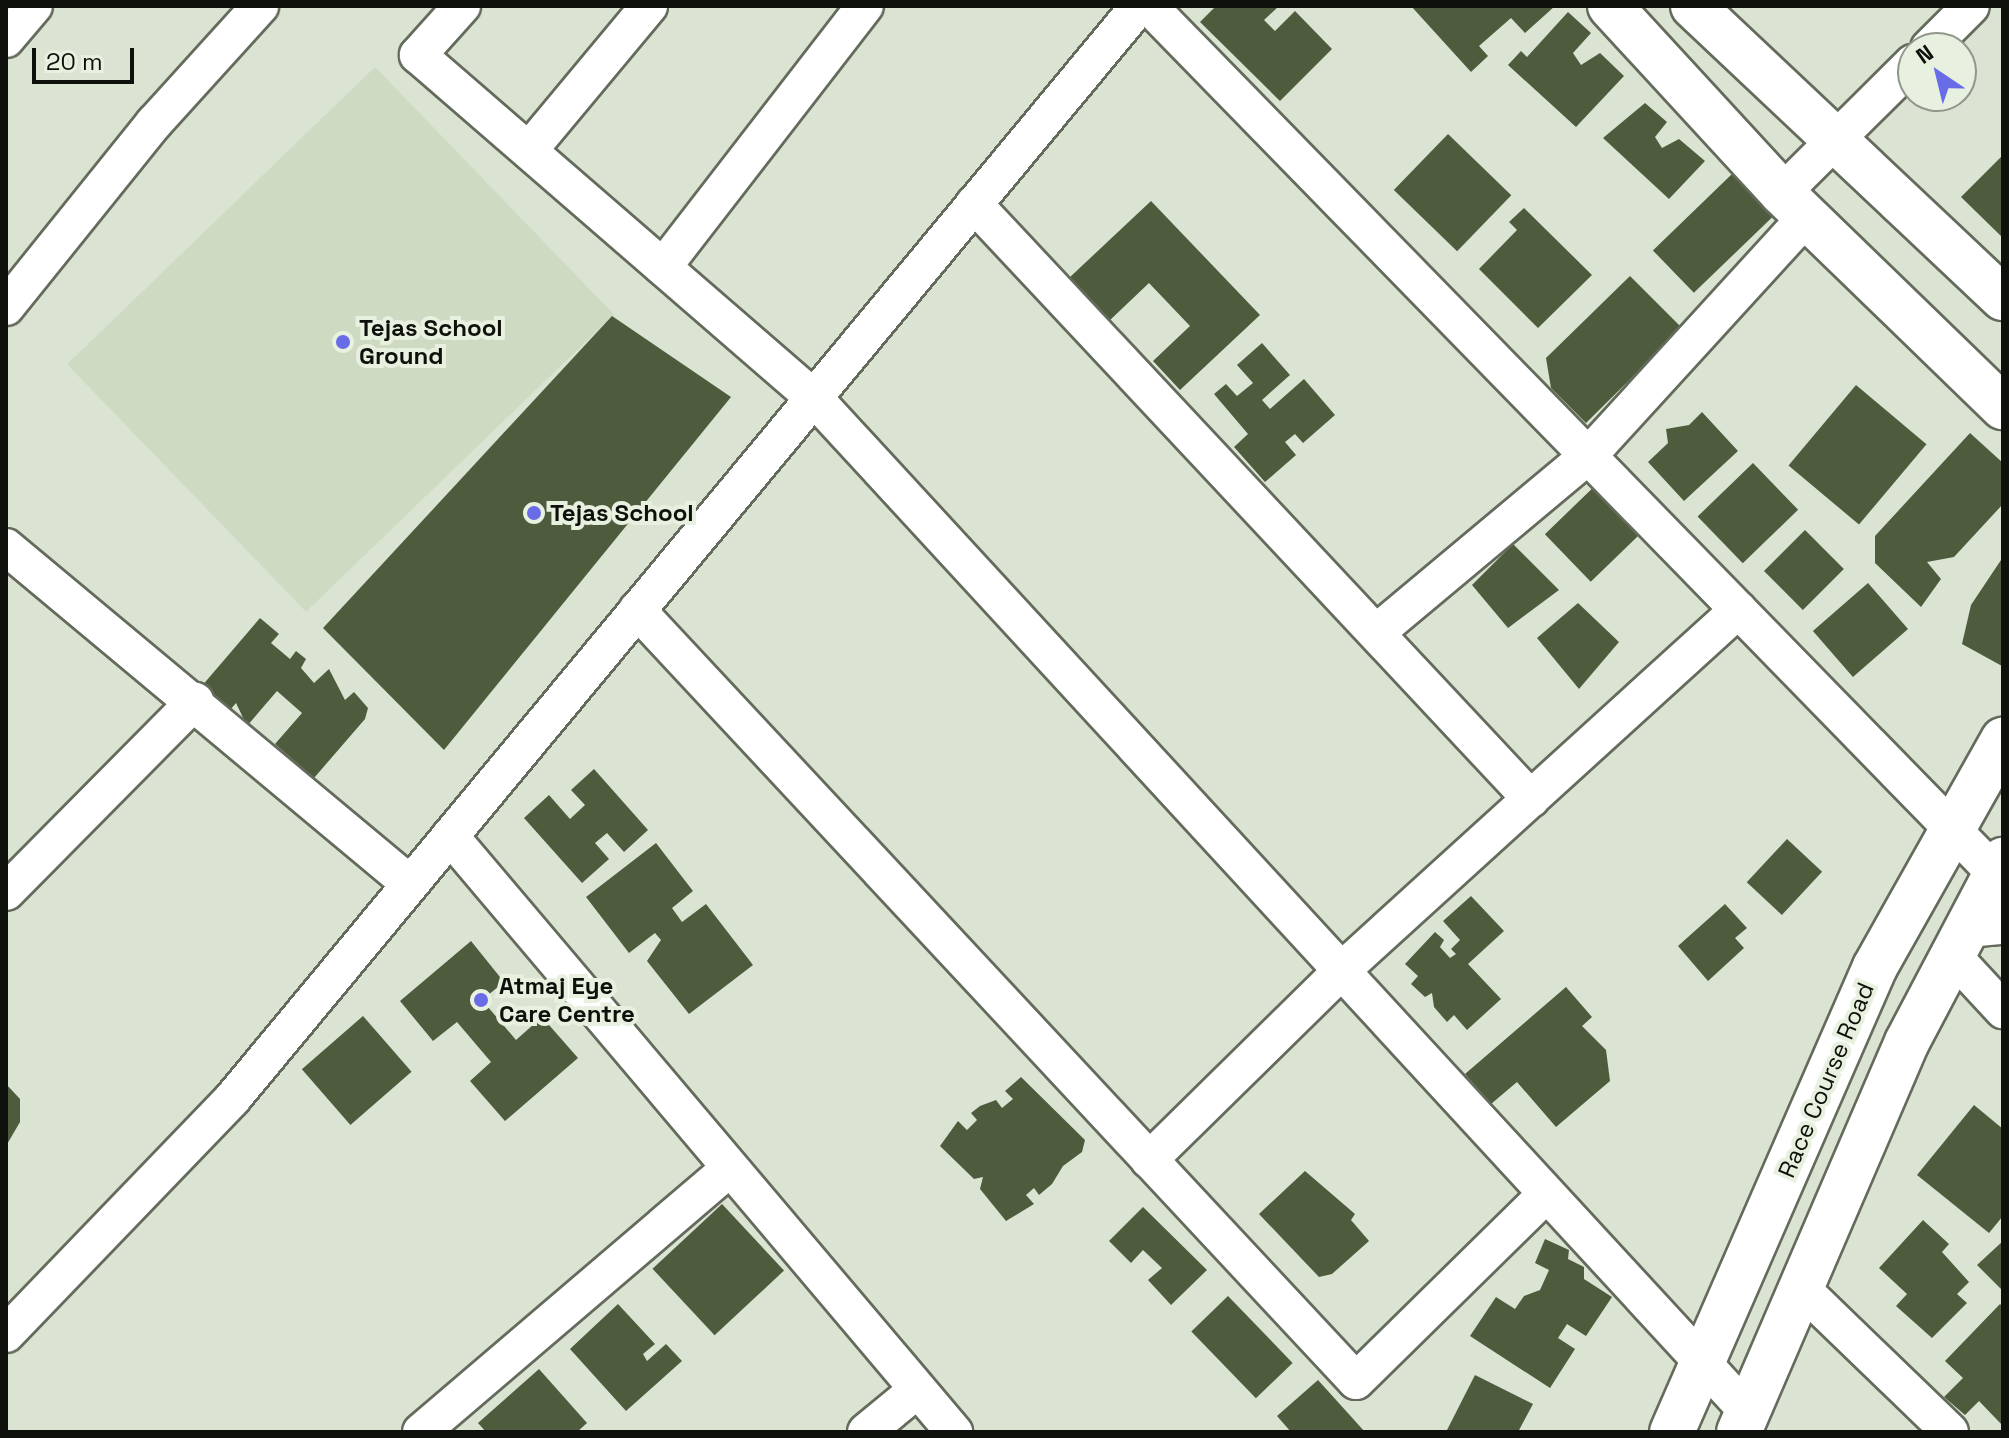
<!DOCTYPE html>
<html>
<head>
<meta charset="utf-8">
<style>
	body { margin:0 }
	#map { position:relative; width:2009px; height:1438px; overflow:hidden; background:#dbe3d2; font-family:"Space Grotesk",sans-serif }
	div>[style] { position:absolute }
	.built>* { inset:0; background:#cfdac2; transform-origin:0 0 }
	.building>* { inset:0; background:#4e5c3d; transform-origin:0 0 }
	.roads { filter:drop-shadow(2px 0 #646b5c) drop-shadow(-2px 0 #646b5c) drop-shadow(0 2px #646b5c) drop-shadow(0 -2px #646b5c) }
	.minor>* { height:36px; margin:-18px; padding:0 18px; transform-origin:18px; border-radius:18px; background:#fff }
	.major>* { height:44px; margin:-22px; padding:0 22px; transform-origin:22px; border-radius:22px; background:#fff }
	.dots>* { width:22px; height:22px; translate:-50% -50%; box-sizing:border-box; border:4px solid #e8f0df; border-radius:50% }
	span { translate:-50% -50%; white-space:nowrap; text-align:center; line-height:1.15; -webkit-text-stroke:8px #e8f0df; paint-order:stroke }
	.poi-label { font-size:24px; color:#0e110b; font-weight:700 }
	.left { translate:0 -50%; text-align:left }
	.street-label { font-size:24px; color:#0e110b }
	.frame { position:absolute; inset:0; border:8px solid #0e110b; pointer-events:none }
	.north { position:absolute; left:1897px; top:32px; width:80px; height:80px; box-sizing:border-box; background:#e8f0df; border:2px solid #91978a; border-radius:50%; rotate:325deg; font-size:22px; font-weight:700; line-height:32px; text-align:center; color:#0e110b }
	.north::after { content:''; display:block; margin:auto; width:28px; height:36px; background:#686de7; clip-path:polygon(50% 0,100% 100%,50% 72%,0 100%) }
	.scale { position:absolute; left:32px; top:48px; width:102px; height:36px; box-sizing:border-box; border:4px solid #0e110b; border-top:0; padding-left:10px; font-size:24px; line-height:28px; white-space:nowrap; color:#0e110b; -webkit-text-stroke:6px #e8f0df; paint-order:stroke }
</style>
</head>
<body>
<div id="map">
	<div class="built">
		<div style="left:375px;top:67px;width:344px;height:428px;rotate:46deg"></div>
	</div>
	<div class="building">
		<div style="clip-path:polygon(1216px 6px,1279px 6px,1264px 20px,1275px 31px,1295px 11px,1332px 49px,1280px 101px,1200px 22px)"></div>
		<div style="clip-path:polygon(1411px 6px,1555px 6px,1525px 33px,1511px 18px,1479px 46px,1488px 56px,1471px 72px)"></div>
		<div style="clip-path:polygon(1568px 12px,1591px 33px,1573px 53px,1581px 65px,1600px 53px,1624px 76px,1576px 127px,1508px 65px,1521px 51px,1527px 57px)"></div>
		<div style="clip-path:polygon(1645px 103px,1667px 122px,1655px 137px,1662px 148px,1679px 139px,1705px 161px,1669px 199px,1603px 138px)"></div>
		<div style="left:1448px;top:134px;width:88px;height:78px;rotate:44deg"></div>
		<div style="clip-path:polygon(2003px 155px,2003px 238px,1961px 197px)"></div>
		<div style="left:1732px;top:174px;width:59px;height:110px;rotate:46deg"></div>
		<div style="clip-path:polygon(1151px 201px,1260px 315px,1180px 390px,1153px 361px,1190px 326px,1149px 283px,1109px 321px,1069px 278px)"></div>
		<div style="clip-path:polygon(1524px 208px,1592px 275px,1538px 328px,1479px 269px,1517px 230px,1509px 222px)"></div>
		<div style="clip-path:polygon(1630px 276px,1682px 328px,1586px 423px,1551px 388px,1546px 358px)"></div>
		<div style="clip-path:polygon(612px 316px,731px 397px,444px 750px,323px 628px)"></div>
		<div style="clip-path:polygon(1262px 343px,1290px 375px,1262px 400px,1270px 409px,1304px 379px,1335px 415px,1303px 443px,1295px 434px,1285px 442px,1296px 455px,1265px 482px,1234px 447px,1248px 434px,1214px 394px,1226px 384px,1237px 396px,1253px 383px,1237px 365px)"></div>
		<div style="left:1856px;top:385px;width:92px;height:105px;rotate:40deg"></div>
		<div style="clip-path:polygon(1702px 412px,1738px 451px,1684px 501px,1648px 462px,1668px 443px,1666px 429px,1689px 425px)"></div>
		<div style="clip-path:polygon(1970px 433px,2003px 463px,2003px 504px,1954px 557px,1927px 562px,1941px 579px,1921px 607px,1875px 563px,1875px 536px)"></div>
		<div style="left:1753px;top:463px;width:65px;height:77px;rotate:46deg"></div>
		<div style="left:1601px;top:480px;width:66px;height:78px;rotate:46deg"></div>
		<div style="left:1805px;top:530px;width:55px;height:58px;rotate:45deg"></div>
		<div style="clip-path:polygon(1513px 544px,1559px 590px,1508px 628px,1472px 585px)"></div>
		<div style="clip-path:polygon(2003px 557px,2003px 664px,2002px 666px,1962px 644px,1971px 605px)"></div>
		<div style="left:1868px;top:583px;width:61px;height:73px;rotate:49deg"></div>
		<div style="clip-path:polygon(1578px 603px,1619px 642px,1579px 689px,1537px 638px)"></div>
		<div style="clip-path:polygon(260px 618px,279px 634px,271px 643px,290px 659px,296px 651px,306px 659px,301px 668px,314px 683px,329px 669px,345px 700px,354px 692px,368px 708px,365px 719px,314px 778px,275px 744px,302px 713px,277px 691px,247px 726px,236px 703px,230px 710px,201px 687px)"></div>
		<div style="clip-path:polygon(594px 769px,648px 830px,624px 852px,607px 833px,595px 843px,609px 859px,582px 883px,524px 818px,549px 795px,570px 819px,585px 805px,571px 790px)"></div>
		<div style="left:1787px;top:839px;width:48px;height:59px;rotate:43deg"></div>
		<div style="clip-path:polygon(656px 843px,693px 891px,672px 908px,682px 922px,706px 904px,753px 965px,689px 1014px,647px 961px,661px 940px,655px 933px,629px 953px,586px 897px)"></div>
		<div style="clip-path:polygon(1471px 896px,1504px 931px,1468px 964px,1501px 999px,1467px 1030px,1454px 1015px,1447px 1022px,1434px 1007px,1432px 993px,1425px 997px,1411px 984px,1418px 976px,1405px 964px,1435px 932px,1444px 940px,1440px 947px,1450px 958px,1456px 954px,1451px 949px,1460px 940px,1443px 921px)"></div>
		<div style="clip-path:polygon(1725px 904px,1747px 928px,1735px 938px,1744px 948px,1708px 981px,1678px 946px)"></div>
		<div style="clip-path:polygon(471px 941px,504px 982px,482px 1000px,516px 1040px,542px 1017px,578px 1058px,505px 1121px,470px 1081px,491px 1062px,457px 1022px,433px 1041px,400px 1001px)"></div>
		<div style="clip-path:polygon(1566px 987px,1592px 1017px,1582px 1026px,1606px 1050px,1610px 1081px,1556px 1127px,1517px 1082px,1491px 1104px,1465px 1074px)"></div>
		<div style="left:363px;top:1016px;width:74px;height:81px;rotate:49deg"></div>
		<div style="clip-path:polygon(1021px 1077px,1085px 1140px,1082px 1152px,1063px 1166px,1052px 1184px,1039px 1195px,1034px 1188px,1026px 1195px,1034px 1204px,1006px 1221px,980px 1189px,983px 1177px,974px 1179px,940px 1146px,958px 1121px,967px 1130px,977px 1120px,971px 1113px,980px 1106px,996px 1100px,1002px 1108px,1013px 1099px,1005px 1091px)"></div>
		<div style="clip-path:polygon(6px 1084px,20px 1099px,20px 1122px,6px 1146px)"></div>
		<div style="clip-path:polygon(1974px 1105px,2003px 1129px,2003px 1216px,1989px 1233px,1917px 1175px)"></div>
		<div style="clip-path:polygon(1305px 1171px,1355px 1214px,1351px 1220px,1369px 1241px,1332px 1274px,1319px 1277px,1259px 1214px)"></div>
		<div style="left:722px;top:1204px;width:91px;height:95px;rotate:47deg"></div>
		<div style="clip-path:polygon(1143px 1207px,1207px 1270px,1171px 1305px,1148px 1280px,1162px 1268px,1143px 1250px,1131px 1263px,1109px 1241px)"></div>
		<div style="clip-path:polygon(1923px 1220px,1949px 1244px,1942px 1252px,1969px 1282px,1957px 1294px,1967px 1303px,1932px 1338px,1896px 1306px,1907px 1294px,1879px 1268px)"></div>
		<div style="clip-path:polygon(1545px 1239px,1569px 1250px,1568px 1259px,1584px 1267px,1584px 1279px,1612px 1297px,1586px 1336px,1567px 1324px,1558px 1338px,1575px 1349px,1550px 1388px,1470px 1336px,1496px 1297px,1515px 1309px,1524px 1296px,1540px 1290px,1549px 1270px,1535px 1263px)"></div>
		<div style="clip-path:polygon(2003px 1241px,2003px 1291px,1977px 1265px)"></div>
		<div style="left:1228px;top:1296px;width:93px;height:51px;rotate:46deg"></div>
		<div style="clip-path:polygon(618px 1304px,655px 1344px,643px 1354px,647px 1361px,666px 1344px,682px 1361px,626px 1411px,570px 1349px)"></div>
		<div style="clip-path:polygon(2000px 1304px,2003px 1307px,2003px 1426px,1979px 1401px,1965px 1415px,1944px 1397px,1963px 1378px,1945px 1361px)"></div>
		<div style="clip-path:polygon(539px 1369px,587px 1423px,577px 1432px,486px 1432px,478px 1423px)"></div>
		<div style="clip-path:polygon(1475px 1375px,1533px 1404px,1518px 1432px,1446px 1432px)"></div>
		<div style="clip-path:polygon(1318px 1380px,1365px 1432px,1291px 1432px,1277px 1416px)"></div>
	</div>
	<div class="roads">
		<div class="minor">
			<div style="left:462px;top:6px;width:66px;rotate:131.9deg"></div>
			<div style="left:418px;top:55px;width:524px;rotate:40.9deg"></div>
			<div style="left:814px;top:398px;width:1377px;rotate:47.35deg"></div>
			<div style="left:1149px;top:6px;width:1213px;rotate:45.7deg"></div>
			<div style="left:6px;top:39px;width:43px;rotate:-49.7deg"></div>
			<div style="left:1929px;top:48px;width:59px;rotate:-45deg"></div>
			<div style="left:530px;top:149px;width:186px;rotate:-50.2deg"></div>
			<div style="left:1782px;top:193px;width:185px;rotate:-44.8deg"></div>
			<div style="left:974px;top:204px;width:815px;rotate:46.89deg"></div>
			<div style="left:663px;top:267px;width:330px;rotate:-52.3deg"></div>
			<div style="left:6px;top:307px;width:236px;rotate:-51.2deg"></div>
			<div style="left:154px;top:123px;width:158px;rotate:-47.8deg"></div>
			<div style="left:6px;top:547px;width:526px;rotate:39.83deg"></div>
			<div style="left:637px;top:610px;width:1054px;rotate:47deg"></div>
			<div style="left:1356px;top:1381px;width:267px;rotate:-44.5deg"></div>
			<div style="left:1376px;top:633px;width:276px;rotate:-39.9deg"></div>
			<div style="left:1588px;top:456px;width:325px;rotate:-47.6deg"></div>
			<div style="left:450px;top:836px;width:781px;rotate:49.78deg"></div>
			<div style="left:6px;top:892px;width:269px;rotate:-45.3deg"></div>
			<div style="left:1967px;top:929px;width:36px;rotate:-5deg"></div>
			<div style="left:1953px;top:956px;width:74px;rotate:47.2deg"></div>
			<div style="left:1149px;top:1160px;width:269px;rotate:-44.5deg"></div>
			<div style="left:1341px;top:971px;width:537px;rotate:-42.28deg"></div>
			<div style="left:1801px;top:1288px;width:207px;rotate:44deg"></div>
			<div style="left:6px;top:1334px;width:327px;rotate:-46.1deg"></div>
			<div style="left:233px;top:1098px;width:1419px;rotate:-50.32deg"></div>
			<div style="left:421px;top:1432px;width:406px;rotate:-40.5deg"></div>
			<div style="left:866px;top:1432px;width:66px;rotate:-39.5deg"></div>
		</div>
		<div class="major">
			<div style="left:1610px;top:6px;width:254px;rotate:47.4deg"></div>
			<div style="left:1782px;top:193px;width:308px;rotate:44.1deg"></div>
			<div style="left:1693px;top:6px;width:426px;rotate:43.3deg"></div>
			<div style="left:1672px;top:1432px;width:507px;rotate:-66.42deg"></div>
			<div style="left:1875px;top:967px;width:261px;rotate:-60.6deg"></div>
			<div style="left:1739px;top:1432px;width:425px;rotate:-66.7deg"></div>
			<div style="left:1907px;top:1042px;width:206px;rotate:-62.2deg"></div>
		</div>
	</div>
	<div class="dots">
		<div style="left:343px;top:342px;background:#686de7"></div>
		<div style="left:534px;top:513px;background:#686de7"></div>
		<div style="left:481px;top:1000px;background:#686de7"></div>
	</div>
	<div class="poi-label">
		<span class="left" style="left:359px;top:342px">Tejas School<br>Ground</span>
		<span class="left" style="left:550px;top:513px">Tejas School</span>
		<span class="left" style="left:499px;top:1000px">Atmaj Eye<br>Care Centre</span>
	</div>
	<div class="street-label">
		<span style="left:1826px;top:1080px;rotate:-67deg">Race Course Road</span>
	</div>
	<div class="frame"></div>
	<div class="north">N</div>
	<div class="scale">20 m</div>
</div>
</body>
</html>
